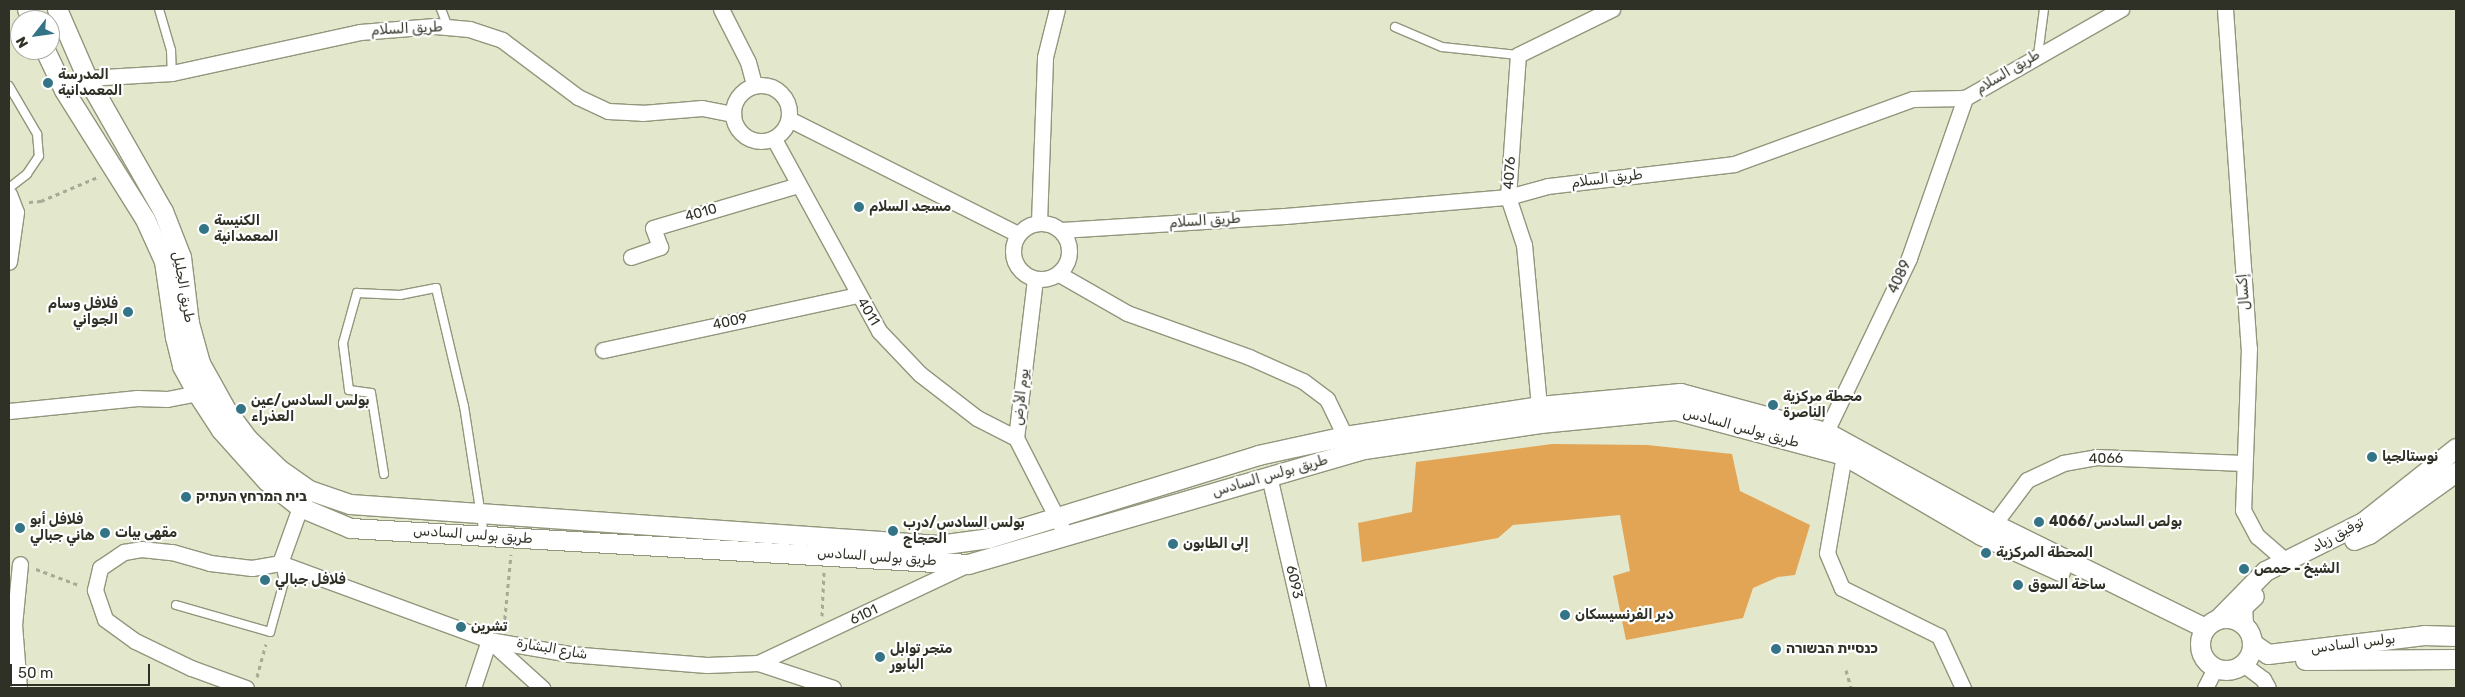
<!DOCTYPE html>
<html>
<head>
<meta charset="utf-8">
<style>
	body { margin:0 }
	#map { position:relative; width:2465px; height:697px; overflow:hidden; background:#e3e7cb; font-family:Rubik,"Noto Sans Arabic","Noto Sans Hebrew",sans-serif }
	div>[style] { position:absolute }
	.forest>* { inset:0; background:#e2a556 }
	.path>* { height:3px; margin-top:-1.5px; transform-origin:0; background:repeating-linear-gradient(90deg,#a7aa94 0 4px,transparent 0 8px) }
	.roads { filter:drop-shadow(1px 0 #92967c) drop-shadow(-1px 0 #92967c) drop-shadow(0 1px #92967c) drop-shadow(0 -1px #92967c) }
	.service>* { height:8px; margin:-4px; padding:0 4px; transform-origin:4px; border-radius:4px; background:#fff }
	.minor>* { height:15px; margin:-7.5px; padding:0 7.5px; transform-origin:7.5px; border-radius:7.5px; background:#fff }
	.minor>.ring { margin:-7.5px; padding:0; box-sizing:content-box; background:none; border:15px solid #fff; border-radius:50% }
	.tertiary>* { height:19px; margin:-9.5px; padding:0 9.5px; transform-origin:9.5px; border-radius:9.5px; background:#fff }
	.tertiary>.ring { margin:-9.5px; padding:0; box-sizing:content-box; background:none; border:19px solid #fff; border-radius:50% }
	.dots>* { width:14px; height:14px; translate:-50% -50%; box-sizing:border-box; border:2px solid #fff; border-radius:50% }
	span { translate:-50% -50%; white-space:nowrap; text-align:center; line-height:1.15; -webkit-text-stroke:4.5px #fff; paint-order:stroke }
	.street-label { font-size:14px; color:#303126 }
	.poi-label { font-size:14px; color:#303126; font-weight:700 }
	.left { translate:0 -50%; text-align:left }
	.right { translate:-100% -50%; text-align:right }
	.frame { position:absolute; inset:0; border:10px solid #303126; pointer-events:none }
	.north { position:absolute; left:10px; top:10px; width:50px; height:50px; box-sizing:border-box; background:#fff; border:1px solid #acada8; border-radius:50%; rotate:240deg; font-size:14px; font-weight:700; line-height:20px; text-align:center; color:#303126 }
	.north::after { content:''; display:block; margin:auto; width:18px; height:22px; background:#337587; clip-path:polygon(50% 0,100% 100%,50% 72%,0 100%) }
	.scale { position:absolute; left:10px; top:664px; width:140px; height:22px; box-sizing:border-box; border:2px solid #303126; border-top:0; padding-left:6px; font-size:15px; line-height:18px; white-space:nowrap; color:#303126; -webkit-text-stroke:4px #fff; paint-order:stroke }
</style>
</head>
<body>
<div id="map">
	<div class="forest">
		<div style="clip-path:polygon(1552px 444px,1647px 445px,1732px 454px,1740px 491px,1810px 525px,1795px 575px,1778px 577px,1753px 588px,1743px 618px,1626px 640px,1613px 576px,1630px 571px,1620px 515px,1513px 525px,1498px 538px,1362px 562px,1358px 523px,1412px 512px,1416px 462px)"></div>
	</div>
	<div class="path">
		<div style="left:29px;top:202px;width:12px;rotate:-5deg"></div>
		<div style="left:41px;top:201px;width:62px;rotate:-22.8deg"></div>
		<div style="left:36px;top:569px;width:46px;rotate:20.4deg"></div>
		<div style="left:822px;top:616px;width:44px;rotate:-87.4deg"></div>
		<div style="left:504px;top:627px;width:73px;rotate:-84.5deg"></div>
		<div style="left:1846px;top:670px;width:19px;rotate:74deg"></div>
		<div style="left:257px;top:677px;width:34px;rotate:-75deg"></div>
	</div>
	<div class="roads">
		<div class="service">
			<div style="left:159px;top:9px;width:43px;rotate:73.7deg"></div>
			<div style="left:171px;top:50px;width:23px;rotate:88deg"></div>
			<div style="left:441px;top:9px;width:19px;rotate:69deg"></div>
			<div style="left:1395px;top:27px;width:51px;rotate:23.1deg"></div>
			<div style="left:1442px;top:47px;width:76px;rotate:6deg"></div>
			<div style="left:2038px;top:55px;width:46px;rotate:-82.6deg"></div>
			<div style="left:9px;top:86px;width:56px;rotate:59.7deg"></div>
			<div style="left:37px;top:134px;width:22px;rotate:85deg"></div>
			<div style="left:39px;top:156px;width:22px;rotate:124deg"></div>
			<div style="left:27px;top:174px;width:23px;rotate:142deg"></div>
			<div style="left:384px;top:474px;width:82px;rotate:-99.1deg"></div>
			<div style="left:371px;top:393px;width:22px;rotate:-172deg"></div>
			<div style="left:349px;top:390px;width:47px;rotate:-97.3deg"></div>
			<div style="left:343px;top:343px;width:52px;rotate:-74.4deg"></div>
			<div style="left:357px;top:293px;width:43px;rotate:2.7deg"></div>
			<div style="left:400px;top:295px;width:37px;rotate:-11deg"></div>
			<div style="left:436px;top:288px;width:121px;rotate:76.7deg"></div>
			<div style="left:464px;top:406px;width:131px;rotate:81.2deg"></div>
			<div style="left:176px;top:605px;width:98px;rotate:16deg"></div>
			<div style="left:270px;top:632px;width:52px;rotate:-74.4deg"></div>
			<div style="left:284px;top:582px;width:19px;rotate:-102deg"></div>
		</div>
		<div class="minor">
			<div style="left:721px;top:9px;width:59px;rotate:63deg"></div>
			<div style="left:748px;top:62px;width:24px;rotate:75deg"></div>
			<div style="left:2225px;top:9px;width:340px;rotate:86deg"></div>
			<div style="left:2249px;top:348px;width:162px;rotate:92.1deg"></div>
			<div style="left:2243px;top:510px;width:30px;rotate:62deg"></div>
			<div style="left:2257px;top:536px;width:37px;rotate:41deg"></div>
			<div class="ring" style="left:733px;top:85px;width:41px;height:41px"></div>
			<div style="left:64px;top:90px;width:26px;rotate:-28deg"></div>
			<div style="left:87px;top:78px;width:85px;rotate:-3.4deg"></div>
			<div style="left:172px;top:73px;width:192px;rotate:-12.3deg"></div>
			<div style="left:360px;top:32px;width:75px;rotate:-4.6deg"></div>
			<div style="left:435px;top:26px;width:34px;rotate:5deg"></div>
			<div style="left:469px;top:29px;width:35px;rotate:18deg"></div>
			<div style="left:502px;top:40px;width:95px;rotate:36.9deg"></div>
			<div style="left:578px;top:97px;width:33px;rotate:25deg"></div>
			<div style="left:608px;top:111px;width:34px;rotate:3deg"></div>
			<div style="left:642px;top:113px;width:60px;rotate:-4.8deg"></div>
			<div style="left:702px;top:108px;width:32px;rotate:11deg"></div>
			<div style="left:789px;top:119px;width:256px;rotate:26.7deg"></div>
			<div style="left:774px;top:139px;width:219px;rotate:61.3deg"></div>
			<div style="left:879px;top:331px;width:59px;rotate:46.4deg"></div>
			<div style="left:920px;top:374px;width:72px;rotate:37.7deg"></div>
			<div style="left:977px;top:418px;width:44px;rotate:27.1deg"></div>
			<div style="left:9px;top:194px;width:19px;rotate:69deg"></div>
			<div style="left:16px;top:212px;width:50px;rotate:98deg"></div>
			<div style="left:1039px;top:222px;width:165px;rotate:-87.9deg"></div>
			<div style="left:1045px;top:57px;width:49px;rotate:-76deg"></div>
			<div class="ring" style="left:1013px;top:223px;width:41px;height:41px"></div>
			<div style="left:1061px;top:230px;width:224px;rotate:-3.6deg"></div>
			<div style="left:1285px;top:216px;width:224px;rotate:-4.9deg"></div>
			<div style="left:1508px;top:197px;width:41px;rotate:-15.4deg"></div>
			<div style="left:1548px;top:186px;width:187px;rotate:-6.7deg"></div>
			<div style="left:1734px;top:164px;width:190px;rotate:-20deg"></div>
			<div style="left:1913px;top:99px;width:52px;rotate:-1.1deg"></div>
			<div style="left:1965px;top:98px;width:180px;rotate:-29.7deg"></div>
			<div style="left:631px;top:257px;width:31px;rotate:-19deg"></div>
			<div style="left:660px;top:247px;width:20px;rotate:-110deg"></div>
			<div style="left:653px;top:228px;width:151px;rotate:-16.5deg"></div>
			<div style="left:1059px;top:274px;width:78px;rotate:29.8deg"></div>
			<div style="left:1127px;top:313px;width:130px;rotate:19.8deg"></div>
			<div style="left:1249px;top:357px;width:59px;rotate:24deg"></div>
			<div style="left:1303px;top:381px;width:30px;rotate:37deg"></div>
			<div style="left:1327px;top:399px;width:41px;rotate:64.1deg"></div>
			<div style="left:1345px;top:436px;width:10px;rotate:37deg"></div>
			<div style="left:1035px;top:279px;width:160px;rotate:96.8deg"></div>
			<div style="left:1016px;top:438px;width:99px;rotate:62.9deg"></div>
			<div style="left:603px;top:350px;width:260px;rotate:-12.2deg"></div>
			<div style="left:9px;top:411px;width:129px;rotate:-5.8deg"></div>
			<div style="left:137px;top:398px;width:30px;rotate:2deg"></div>
			<div style="left:167px;top:399px;width:31px;rotate:-11deg"></div>
			<div style="left:1540px;top:417px;width:173px;rotate:-95.3deg"></div>
			<div style="left:1524px;top:245px;width:51px;rotate:-108.4deg"></div>
			<div style="left:1508px;top:197px;width:142px;rotate:-86deg"></div>
			<div style="left:1518px;top:55px;width:105px;rotate:-26.1deg"></div>
			<div style="left:1821px;top:442px;width:204px;rotate:-64.4deg"></div>
			<div style="left:1909px;top:258px;width:170px;rotate:-70.7deg"></div>
			<div style="left:1844px;top:455px;width:99px;rotate:99.8deg"></div>
			<div style="left:1827px;top:553px;width:38px;rotate:67deg"></div>
			<div style="left:1842px;top:588px;width:108px;rotate:26.3deg"></div>
			<div style="left:1939px;top:636px;width:57px;rotate:65.2deg"></div>
			<div style="left:1269px;top:476px;width:218px;rotate:77deg"></div>
			<div style="left:1994px;top:524px;width:55px;rotate:-53.1deg"></div>
			<div style="left:2027px;top:480px;width:40px;rotate:-25deg"></div>
			<div style="left:2063px;top:463px;width:34px;rotate:-10deg"></div>
			<div style="left:2096px;top:457px;width:148px;rotate:2.3deg"></div>
			<div style="left:280px;top:563px;width:223px;rotate:20.2deg"></div>
			<div style="left:489px;top:640px;width:81px;rotate:9.9deg"></div>
			<div style="left:569px;top:654px;width:138px;rotate:4.6deg"></div>
			<div style="left:707px;top:665px;width:51px;rotate:-2.2deg"></div>
			<div style="left:758px;top:663px;width:79px;rotate:18.4deg"></div>
			<div style="left:758px;top:663px;width:232px;rotate:-25.2deg"></div>
			<div style="left:2243px;top:664px;width:25px;rotate:37deg"></div>
			<div style="left:2263px;top:679px;width:10px;rotate:61deg"></div>
			<div style="left:19px;top:688px;width:63px;rotate:-94.5deg"></div>
			<div style="left:14px;top:625px;width:61px;rotate:-84.4deg"></div>
			<div style="left:246px;top:688px;width:59px;rotate:-160deg"></div>
			<div style="left:191px;top:668px;width:62px;rotate:-154.3deg"></div>
			<div style="left:135px;top:641px;width:37px;rotate:-144deg"></div>
			<div style="left:105px;top:619px;width:31px;rotate:-109deg"></div>
			<div style="left:95px;top:590px;width:23px;rotate:-77deg"></div>
			<div style="left:100px;top:568px;width:29px;rotate:-34deg"></div>
			<div style="left:124px;top:552px;width:17px;rotate:-10deg"></div>
			<div style="left:141px;top:549px;width:31px;rotate:6deg"></div>
			<div style="left:172px;top:552px;width:40px;rotate:16deg"></div>
			<div style="left:210px;top:563px;width:42px;rotate:6.8deg"></div>
			<div style="left:252px;top:568px;width:28px;rotate:-10deg"></div>
			<div style="left:280px;top:563px;width:59px;rotate:-70.3deg"></div>
			<div style="left:300px;top:507px;width:19px;rotate:-62deg"></div>
			<div style="left:473px;top:688px;width:51px;rotate:-71.6deg"></div>
			<div style="left:489px;top:640px;width:72px;rotate:42.2deg"></div>
			<div style="left:2205px;top:688px;width:22px;rotate:-63deg"></div>
		</div>
		<div class="tertiary">
			<div style="left:27px;top:9px;width:12px;rotate:70deg"></div>
			<div style="left:57px;top:9px;width:75px;rotate:66.5deg"></div>
			<div style="left:87px;top:78px;width:153px;rotate:60.3deg"></div>
			<div style="left:163px;top:211px;width:49px;rotate:68.6deg"></div>
			<div style="left:181px;top:257px;width:66px;rotate:83.1deg"></div>
			<div style="left:189px;top:323px;width:41px;rotate:74.6deg"></div>
			<div style="left:200px;top:363px;width:54px;rotate:61deg"></div>
			<div style="left:226px;top:410px;width:35px;rotate:53deg"></div>
			<div style="left:247px;top:438px;width:45px;rotate:44.1deg"></div>
			<div style="left:279px;top:469px;width:37px;rotate:35deg"></div>
			<div style="left:309px;top:490px;width:43px;rotate:18.9deg"></div>
			<div style="left:350px;top:504px;width:589px;rotate:3.99deg"></div>
			<div style="left:938px;top:545px;width:51px;rotate:-7.8deg"></div>
			<div style="left:989px;top:538px;width:282px;rotate:-17.1deg"></div>
			<div style="left:1258px;top:455px;width:89px;rotate:-12.3deg"></div>
			<div style="left:1345px;top:436px;width:196px;rotate:-8.8deg"></div>
			<div style="left:1539px;top:406px;width:142px;rotate:-5.3deg"></div>
			<div style="left:1680px;top:393px;width:151px;rotate:15deg"></div>
			<div style="left:1826px;top:432px;width:192px;rotate:28.7deg"></div>
			<div style="left:1994px;top:524px;width:235px;rotate:26.2deg"></div>
			<div style="left:45px;top:50px;width:44px;rotate:64.6deg"></div>
			<div style="left:64px;top:90px;width:152px;rotate:57.9deg"></div>
			<div style="left:145px;top:219px;width:46px;rotate:65.7deg"></div>
			<div style="left:164px;top:261px;width:77px;rotate:81.8deg"></div>
			<div style="left:175px;top:337px;width:30px;rotate:76deg"></div>
			<div style="left:182px;top:366px;width:31px;rotate:61deg"></div>
			<div style="left:197px;top:393px;width:44px;rotate:57deg"></div>
			<div style="left:221px;top:430px;width:69px;rotate:48deg"></div>
			<div style="left:267px;top:481px;width:42px;rotate:38.2deg"></div>
			<div style="left:300px;top:507px;width:54px;rotate:22.8deg"></div>
			<div style="left:350px;top:528px;width:619px;rotate:3.33deg"></div>
			<div style="left:968px;top:564px;width:412px;rotate:-16.2deg"></div>
			<div style="left:1364px;top:449px;width:178px;rotate:-8.4deg"></div>
			<div style="left:1540px;top:423px;width:137px;rotate:-5.5deg"></div>
			<div style="left:1676px;top:410px;width:174px;rotate:15deg"></div>
			<div style="left:1844px;top:455px;width:159px;rotate:30.3deg"></div>
			<div style="left:1981px;top:535px;width:87px;rotate:24.5deg"></div>
			<div style="left:2354px;top:540px;width:16px;rotate:-22deg"></div>
			<div style="left:2369px;top:534px;width:107px;rotate:-35.5deg"></div>
			<div class="ring" style="left:2200px;top:618px;width:33px;height:33px"></div>
			<div style="left:2219px;top:618px;width:66px;rotate:-45.6deg"></div>
			<div style="left:2265px;top:571px;width:110px;rotate:-26.6deg"></div>
			<div style="left:2363px;top:522px;width:119px;rotate:-38.5deg"></div>
			<div style="left:2243px;top:624px;width:17px;rotate:-93deg"></div>
			<div style="left:2242px;top:607px;width:16px;rotate:-43deg"></div>
			<div style="left:2252px;top:643px;width:19px;rotate:35deg"></div>
			<div style="left:2268px;top:654px;width:157px;rotate:-6.9deg"></div>
			<div style="left:2424px;top:635px;width:32px;rotate:2deg"></div>
			<div style="left:2305px;top:660px;width:151px;rotate:-0.4deg"></div>
		</div>
	</div>
	<div class="dots">
		<div style="left:48px;top:83px;background:#337587"></div>
		<div style="left:859px;top:207px;background:#337587"></div>
		<div style="left:204px;top:229px;background:#337587"></div>
		<div style="left:128px;top:312px;background:#337587"></div>
		<div style="left:1773px;top:405px;background:#337587"></div>
		<div style="left:241px;top:409px;background:#337587"></div>
		<div style="left:2372px;top:457px;background:#337587"></div>
		<div style="left:186px;top:497px;background:#337587"></div>
		<div style="left:2039px;top:522px;background:#337587"></div>
		<div style="left:20px;top:528px;background:#337587"></div>
		<div style="left:893px;top:531px;background:#337587"></div>
		<div style="left:105px;top:533px;background:#337587"></div>
		<div style="left:1173px;top:544px;background:#337587"></div>
		<div style="left:1986px;top:553px;background:#337587"></div>
		<div style="left:2244px;top:569px;background:#337587"></div>
		<div style="left:265px;top:580px;background:#337587"></div>
		<div style="left:2018px;top:585px;background:#337587"></div>
		<div style="left:1565px;top:615px;background:#337587"></div>
		<div style="left:461px;top:627px;background:#337587"></div>
		<div style="left:1776px;top:649px;background:#337587"></div>
		<div style="left:880px;top:657px;background:#337587"></div>
	</div>
	<div class="street-label">
		<span style="left:407px;top:29px;rotate:-3deg">طريق السلام</span>
		<span style="left:2008px;top:72px;rotate:-31deg">طريق السلام</span>
		<span style="left:1510px;top:173px;rotate:-86deg">4076</span>
		<span style="left:1607px;top:179px;rotate:-7deg">طريق السلام</span>
		<span style="left:701px;top:213px;rotate:-16deg">4010</span>
		<span style="left:1205px;top:221px;rotate:-4deg">طريق السلام</span>
		<span style="left:1900px;top:277px;rotate:-65deg">4089</span>
		<span style="left:183px;top:287px;rotate:80deg">طريق الجليل</span>
		<span style="left:2244px;top:292px;rotate:-95deg">إكسال</span>
		<span style="left:868px;top:312px;rotate:59deg">4011</span>
		<span style="left:730px;top:322px;rotate:-12deg">4009</span>
		<span style="left:1021px;top:397px;rotate:-83deg">يوم الأرض</span>
		<span style="left:1741px;top:428px;rotate:15deg">طريق بولس السادس</span>
		<span style="left:2106px;top:459px;rotate:-1deg">4066</span>
		<span style="left:1270px;top:476px;rotate:-16deg">طريق بولس السادس</span>
		<span style="left:473px;top:535px;rotate:4deg">طريق بولس السادس</span>
		<span style="left:2338px;top:535px;rotate:-29deg">توفيق زياد</span>
		<span style="left:877px;top:557px;rotate:4deg">طريق بولس السادس</span>
		<span style="left:1294px;top:582px;rotate:77deg">6093</span>
		<span style="left:864px;top:615px;rotate:-25deg">6101</span>
		<span style="left:2353px;top:644px;rotate:-7deg">بولس السادس</span>
		<span style="left:552px;top:649px;rotate:10deg">شارع البشارة</span>
	</div>
	<div class="poi-label">
		<span class="left" style="left:58px;top:83px">المدرسة<br>المعمدانية</span>
		<span class="left" style="left:869px;top:207px">مسجد السلام</span>
		<span class="left" style="left:214px;top:229px">الكنيسة<br>المعمدانية</span>
		<span class="right" style="left:118px;top:312px">فلافل وسام<br>الجواني</span>
		<span class="left" style="left:1783px;top:405px">محطة مركزية<br>الناصرة</span>
		<span class="left" style="left:251px;top:409px">بولس السادس/عين<br>العذراء</span>
		<span class="left" style="left:2382px;top:457px">نوستالجيا</span>
		<span class="left" style="left:196px;top:497px">בית המרחץ העתיק</span>
		<span class="left" style="left:30px;top:528px">فلافل أبو<br>هاني جبالي</span>
		<span class="left" style="left:2049px;top:522px">بولص السادس/4066</span>
		<span class="left" style="left:903px;top:531px">بولس السادس/درب<br>الحجاج</span>
		<span class="left" style="left:115px;top:533px">مقهى بيات</span>
		<span class="left" style="left:1183px;top:544px">إلى الطابون</span>
		<span class="left" style="left:1996px;top:553px">المحطة المركزية</span>
		<span class="left" style="left:2254px;top:569px">الشيخ - حمص</span>
		<span class="left" style="left:275px;top:580px">فلافل جبالي</span>
		<span class="left" style="left:2028px;top:585px">ساحة السوق</span>
		<span class="left" style="left:1575px;top:615px">دير الفرنسيسكان</span>
		<span class="left" style="left:471px;top:627px">تشرين</span>
		<span class="left" style="left:890px;top:657px">متجر توابل<br>البابور</span>
		<span class="left" style="left:1786px;top:649px">כנסיית הבשורה</span>
	</div>
	<div class="frame"></div>
	<div class="north">N</div>
	<div class="scale">50 m</div>
</div>
</body>
</html>
